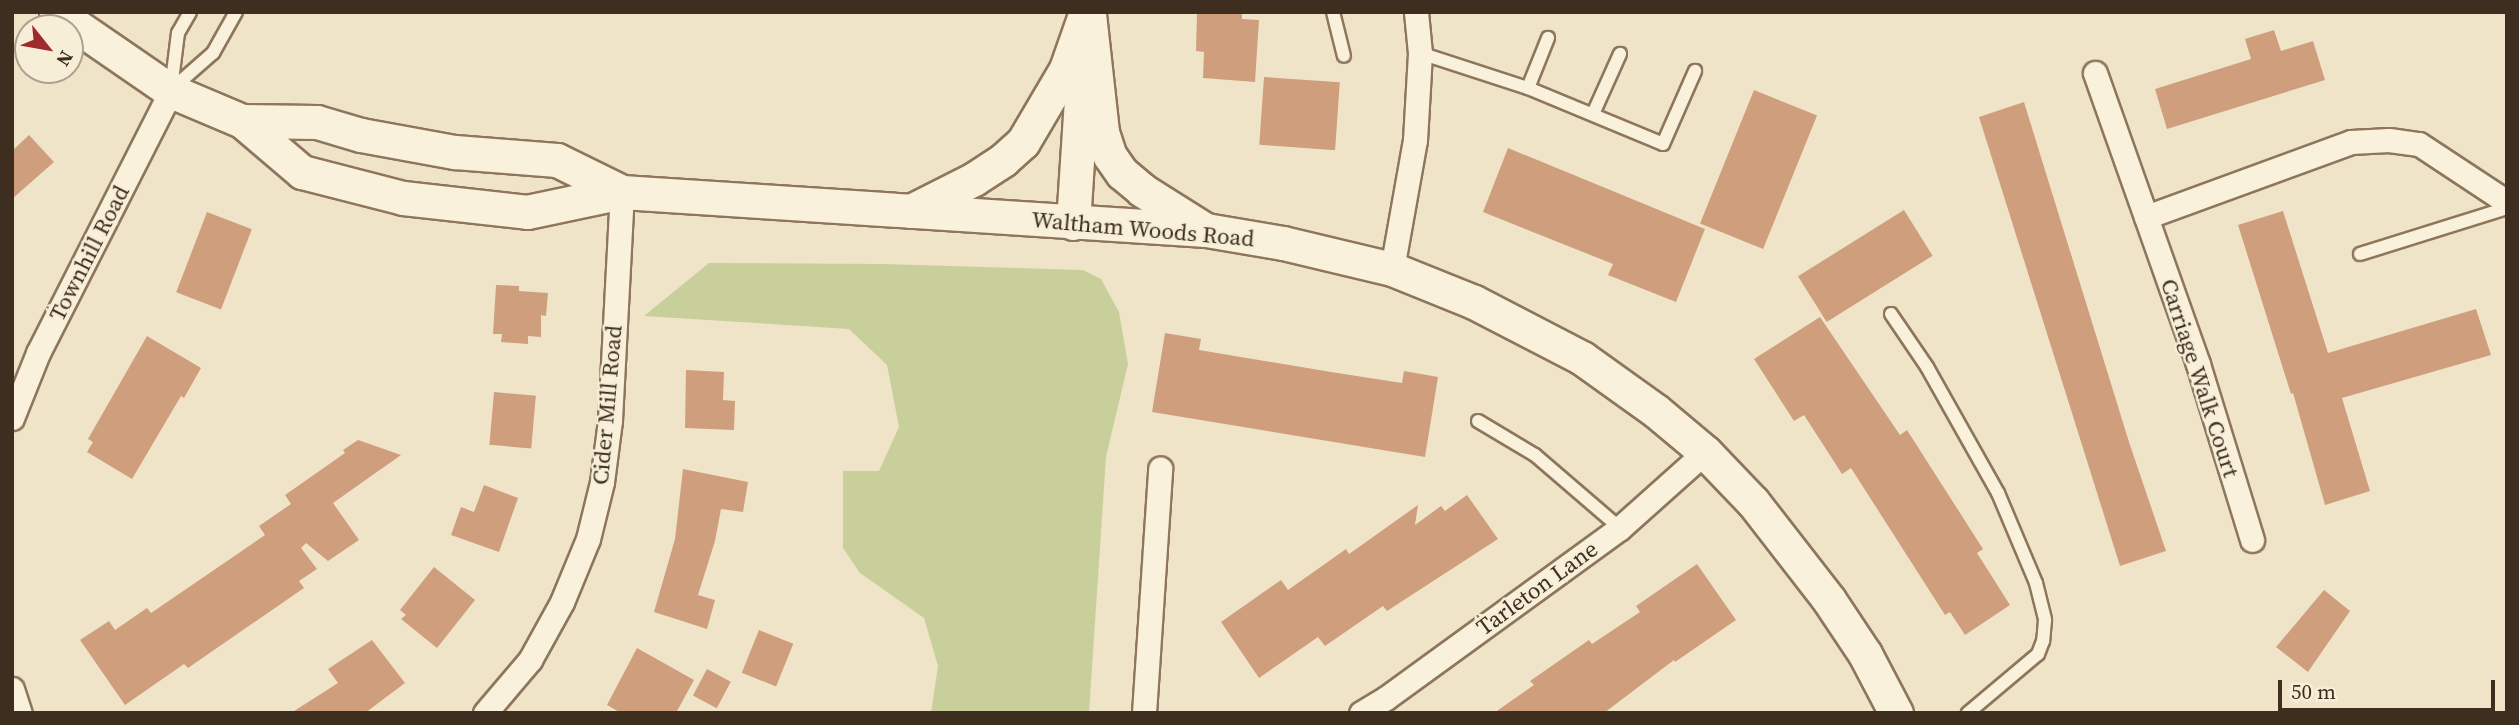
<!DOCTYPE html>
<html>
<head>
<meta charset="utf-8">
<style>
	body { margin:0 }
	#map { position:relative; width:2519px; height:725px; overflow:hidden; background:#f0e4c8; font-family:"Source Serif 4",serif }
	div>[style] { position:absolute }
	.green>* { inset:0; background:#c9cf9b }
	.building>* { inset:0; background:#cf9f7d; transform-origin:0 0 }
	.roads { filter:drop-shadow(2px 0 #8d765c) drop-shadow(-2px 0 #8d765c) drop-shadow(0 2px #8d765c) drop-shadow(0 -2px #8d765c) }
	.lane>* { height:12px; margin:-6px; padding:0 6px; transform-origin:6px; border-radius:6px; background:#faf1dc }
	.street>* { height:23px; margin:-11.5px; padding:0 11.5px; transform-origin:11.5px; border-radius:11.5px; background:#faf1dc }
	.secondary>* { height:33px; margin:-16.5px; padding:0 16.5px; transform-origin:16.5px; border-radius:16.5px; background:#faf1dc }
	span { translate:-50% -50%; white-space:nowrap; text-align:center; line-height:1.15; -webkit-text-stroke:5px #f7eed8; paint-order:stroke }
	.street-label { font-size:23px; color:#3d2e20 }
	.frame { position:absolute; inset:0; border:14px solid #3d2e20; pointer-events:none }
	.north { position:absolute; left:14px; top:14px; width:70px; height:70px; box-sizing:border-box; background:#f7eed8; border:2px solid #ada18e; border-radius:50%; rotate:121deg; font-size:19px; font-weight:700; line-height:28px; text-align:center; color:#3d2e20 }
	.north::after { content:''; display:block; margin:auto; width:24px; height:32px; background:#9e2a2b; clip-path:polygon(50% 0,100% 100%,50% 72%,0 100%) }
	.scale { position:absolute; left:2278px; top:680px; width:217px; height:32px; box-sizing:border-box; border:4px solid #3d2e20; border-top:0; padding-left:9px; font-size:21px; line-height:24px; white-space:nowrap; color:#3d2e20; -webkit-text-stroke:5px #f7eed8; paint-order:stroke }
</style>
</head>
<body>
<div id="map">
	<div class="green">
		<div style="clip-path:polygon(709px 263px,883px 264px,1083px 270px,1101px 279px,1119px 312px,1128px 364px,1106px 457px,1089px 713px,931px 713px,938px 666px,924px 618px,860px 573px,843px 548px,843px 471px,879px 471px,899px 427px,887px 365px,849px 329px,644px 316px)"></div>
	</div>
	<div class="building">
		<div style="clip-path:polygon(1197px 12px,1242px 12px,1242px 19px,1259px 20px,1255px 82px,1203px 78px,1204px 52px,1196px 51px)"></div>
		<div style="clip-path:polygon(2274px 30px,2281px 51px,2313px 41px,2325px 80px,2167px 129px,2155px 89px,2251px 59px,2245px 39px)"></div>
		<div style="left:1264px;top:77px;width:76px;height:68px;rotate:4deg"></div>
		<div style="left:1754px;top:90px;width:68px;height:144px;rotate:22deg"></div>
		<div style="clip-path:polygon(2024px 102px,2129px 442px,2166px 551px,2120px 566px,1979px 117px)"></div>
		<div style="clip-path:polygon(29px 135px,54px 162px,12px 199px,12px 151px)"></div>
		<div style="clip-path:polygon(1508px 148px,1705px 229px,1676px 302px,1608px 275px,1613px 264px,1483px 212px)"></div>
		<div style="left:1904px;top:210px;width:54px;height:125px;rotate:58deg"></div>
		<div style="clip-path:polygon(2283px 211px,2328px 353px,2476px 309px,2491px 355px,2342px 398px,2370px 491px,2325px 505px,2293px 393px,2291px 394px,2238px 225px)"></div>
		<div style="left:207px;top:212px;width:48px;height:86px;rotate:21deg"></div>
		<div style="clip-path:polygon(496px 285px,519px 286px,519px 291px,548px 293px,546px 316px,541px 315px,541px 337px,528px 336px,528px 344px,501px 342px,502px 334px,493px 334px)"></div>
		<div style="clip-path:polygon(1820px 317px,1900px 435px,1907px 430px,1983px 549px,1977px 553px,2010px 605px,1965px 635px,1950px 612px,1945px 615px,1851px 468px,1842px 474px,1804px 415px,1794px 421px,1754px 359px)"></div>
		<div style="clip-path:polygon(1165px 333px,1201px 339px,1199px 350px,1331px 372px,1402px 383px,1404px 371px,1438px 377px,1425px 457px,1152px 412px)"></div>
		<div style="clip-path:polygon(147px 336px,201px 368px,184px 398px,181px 396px,132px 479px,87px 452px,93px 442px,88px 439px)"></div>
		<div style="clip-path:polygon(686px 370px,724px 372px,723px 400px,735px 401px,734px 430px,685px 428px)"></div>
		<div style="left:494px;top:392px;width:42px;height:53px;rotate:5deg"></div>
		<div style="clip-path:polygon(358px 440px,401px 455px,333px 503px,359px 540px,328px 561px,306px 543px,301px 548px,317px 569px,299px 581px,304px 588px,188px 668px,184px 664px,125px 705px,80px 640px,109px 621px,115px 630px,147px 608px,151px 613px,265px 535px,259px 526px,291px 504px,285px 495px,345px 453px,343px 450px)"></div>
		<div style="clip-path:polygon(683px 469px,748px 482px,743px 512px,721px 509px,715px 541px,698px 595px,715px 600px,707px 629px,654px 612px,675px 539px)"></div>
		<div style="clip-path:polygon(484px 485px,518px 498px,499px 552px,451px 535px,461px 507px,474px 512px)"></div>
		<div style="clip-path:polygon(1467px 495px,1498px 539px,1387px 611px,1383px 606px,1325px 646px,1318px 637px,1259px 678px,1221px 622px,1281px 580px,1288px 590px,1346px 549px,1349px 554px,1418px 505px,1415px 525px,1441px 506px,1445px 511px)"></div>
		<div style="clip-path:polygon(1697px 564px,1736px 620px,1675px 662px,1674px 660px,1604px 713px,1494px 713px,1534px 685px,1530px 681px,1589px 640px,1592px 644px,1640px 612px,1636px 606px)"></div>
		<div style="clip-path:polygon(434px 567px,475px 600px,437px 648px,401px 619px,406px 615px,400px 610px)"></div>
		<div style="clip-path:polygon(2324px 590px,2350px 611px,2308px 672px,2276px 647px)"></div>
		<div style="left:759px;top:630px;width:37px;height:46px;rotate:22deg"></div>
		<div style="clip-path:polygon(372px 640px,405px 683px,365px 713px,291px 713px,338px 683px,328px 669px)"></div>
		<div style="clip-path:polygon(637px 648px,694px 680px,676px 713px,621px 713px,607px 705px)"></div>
		<div style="left:707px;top:669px;width:27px;height:30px;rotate:28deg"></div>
	</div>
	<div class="roads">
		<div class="lane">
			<div style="left:1333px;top:12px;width:45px;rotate:76deg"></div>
			<div style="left:1420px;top:53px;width:114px;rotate:18deg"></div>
			<div style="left:1528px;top:88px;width:146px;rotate:22.5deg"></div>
			<div style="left:1663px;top:144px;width:80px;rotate:-66.3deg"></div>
			<div style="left:173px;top:88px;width:53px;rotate:-41.2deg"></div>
			<div style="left:213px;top:53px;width:47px;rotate:-60.7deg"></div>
			<div style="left:1528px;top:88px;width:54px;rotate:-68.2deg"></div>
			<div style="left:171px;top:89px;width:56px;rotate:-82.9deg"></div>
			<div style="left:178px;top:33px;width:24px;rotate:-60deg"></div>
			<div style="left:1593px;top:114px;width:66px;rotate:-65.8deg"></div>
			<div style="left:2360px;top:254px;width:154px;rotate:-17.4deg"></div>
			<div style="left:1891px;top:314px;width:64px;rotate:55.8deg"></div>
			<div style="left:1927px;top:367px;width:145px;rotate:60.6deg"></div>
			<div style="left:1998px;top:493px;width:98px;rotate:67.1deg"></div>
			<div style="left:2036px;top:583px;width:38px;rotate:76deg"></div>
			<div style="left:2045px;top:620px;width:21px;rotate:95deg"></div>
			<div style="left:2043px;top:641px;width:14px;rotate:111deg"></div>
			<div style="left:2038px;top:654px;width:92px;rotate:139.9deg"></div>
			<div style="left:1478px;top:421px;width:66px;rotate:30.8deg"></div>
			<div style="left:1535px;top:455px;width:112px;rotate:40.7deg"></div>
		</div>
		<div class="street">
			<div style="left:2095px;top:73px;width:309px;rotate:70.5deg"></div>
			<div style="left:2198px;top:364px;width:184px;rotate:72.9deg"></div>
			<div style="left:2146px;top:217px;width:218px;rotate:-20.1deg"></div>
			<div style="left:2351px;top:142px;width:38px;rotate:-3deg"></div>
			<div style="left:2389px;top:140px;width:30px;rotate:8deg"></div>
			<div style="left:2419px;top:144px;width:105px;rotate:33.4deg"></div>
			<div style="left:1392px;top:269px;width:131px;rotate:-79.9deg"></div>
			<div style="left:1415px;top:140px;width:87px;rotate:-86.7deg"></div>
			<div style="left:1420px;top:53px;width:41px;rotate:-95.6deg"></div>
			<div style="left:12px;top:418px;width:70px;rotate:-68.2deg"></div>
			<div style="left:38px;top:353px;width:294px;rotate:-63.1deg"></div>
			<div style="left:12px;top:689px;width:25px;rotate:72deg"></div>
			<div style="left:485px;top:713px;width:70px;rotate:-49.7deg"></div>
			<div style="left:530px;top:660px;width:66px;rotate:-61.1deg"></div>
			<div style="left:562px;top:602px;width:68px;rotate:-67.6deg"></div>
			<div style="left:588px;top:539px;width:59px;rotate:-76.2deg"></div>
			<div style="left:602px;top:482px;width:63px;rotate:-82.6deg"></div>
			<div style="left:610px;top:420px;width:228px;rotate:-87deg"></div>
			<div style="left:1144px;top:713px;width:245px;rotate:-86.2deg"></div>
			<div style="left:1361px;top:713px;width:29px;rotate:-31deg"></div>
			<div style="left:1386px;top:698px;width:289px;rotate:-36deg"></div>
			<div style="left:1620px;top:528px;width:114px;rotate:-41.8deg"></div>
		</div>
		<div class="secondary">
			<div style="left:56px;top:12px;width:140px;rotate:34.5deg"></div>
			<div style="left:171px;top:91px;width:77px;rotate:22.9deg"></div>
			<div style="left:242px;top:121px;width:79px;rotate:40.4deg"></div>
			<div style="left:302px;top:172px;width:104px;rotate:14.4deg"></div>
			<div style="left:403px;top:198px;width:125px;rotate:6.4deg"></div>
			<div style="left:527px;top:212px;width:97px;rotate:-11.9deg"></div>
			<div style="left:622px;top:192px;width:585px;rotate:3.72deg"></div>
			<div style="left:1206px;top:230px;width:78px;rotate:9.6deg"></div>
			<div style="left:1283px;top:243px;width:112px;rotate:13.4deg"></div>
			<div style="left:1392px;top:269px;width:88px;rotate:21.9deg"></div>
			<div style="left:1474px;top:302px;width:122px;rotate:27.4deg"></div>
			<div style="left:1582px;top:358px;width:91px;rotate:35.6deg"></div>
			<div style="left:1656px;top:411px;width:64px;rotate:39.9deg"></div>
			<div style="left:1705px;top:452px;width:69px;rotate:46.2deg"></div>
			<div style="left:1753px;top:502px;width:124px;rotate:52.2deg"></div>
			<div style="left:1829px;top:600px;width:65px;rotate:56.3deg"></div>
			<div style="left:1865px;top:654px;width:67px;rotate:62.3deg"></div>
			<div style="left:1089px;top:14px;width:119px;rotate:83.7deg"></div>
			<div style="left:1102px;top:132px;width:25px;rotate:72deg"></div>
			<div style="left:1110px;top:156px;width:21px;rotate:55deg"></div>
			<div style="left:1122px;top:173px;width:26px;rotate:40deg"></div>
			<div style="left:1142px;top:190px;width:73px;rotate:32.2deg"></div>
			<div style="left:242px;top:121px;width:75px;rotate:0.8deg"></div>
			<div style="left:317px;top:122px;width:46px;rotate:16.5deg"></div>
			<div style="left:361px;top:135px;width:96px;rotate:10.3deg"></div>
			<div style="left:455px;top:152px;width:102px;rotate:4.5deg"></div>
			<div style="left:557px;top:160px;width:72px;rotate:26.2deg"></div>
			<div style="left:911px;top:211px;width:71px;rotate:-26.9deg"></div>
			<div style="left:974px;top:179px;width:35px;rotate:-33deg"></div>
			<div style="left:1003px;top:160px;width:27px;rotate:-42deg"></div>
			<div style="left:1023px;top:142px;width:85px;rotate:-59.5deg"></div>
			<div style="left:1066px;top:69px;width:60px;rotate:-70.7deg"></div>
			<div style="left:1073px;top:223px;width:139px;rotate:-86.3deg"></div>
		</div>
	</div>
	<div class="street-label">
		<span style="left:1143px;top:229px;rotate:5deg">Waltham Woods Road</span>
		<span style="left:89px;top:253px;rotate:-63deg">Townhill Road</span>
		<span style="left:2200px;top:378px;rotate:72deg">Carriage Walk Court</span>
		<span style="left:607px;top:405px;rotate:-85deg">Cider Mill Road</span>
		<span style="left:1537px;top:588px;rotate:-36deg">Tarleton Lane</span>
	</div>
	<div class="frame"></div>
	<div class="north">N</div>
	<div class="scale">50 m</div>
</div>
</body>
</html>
